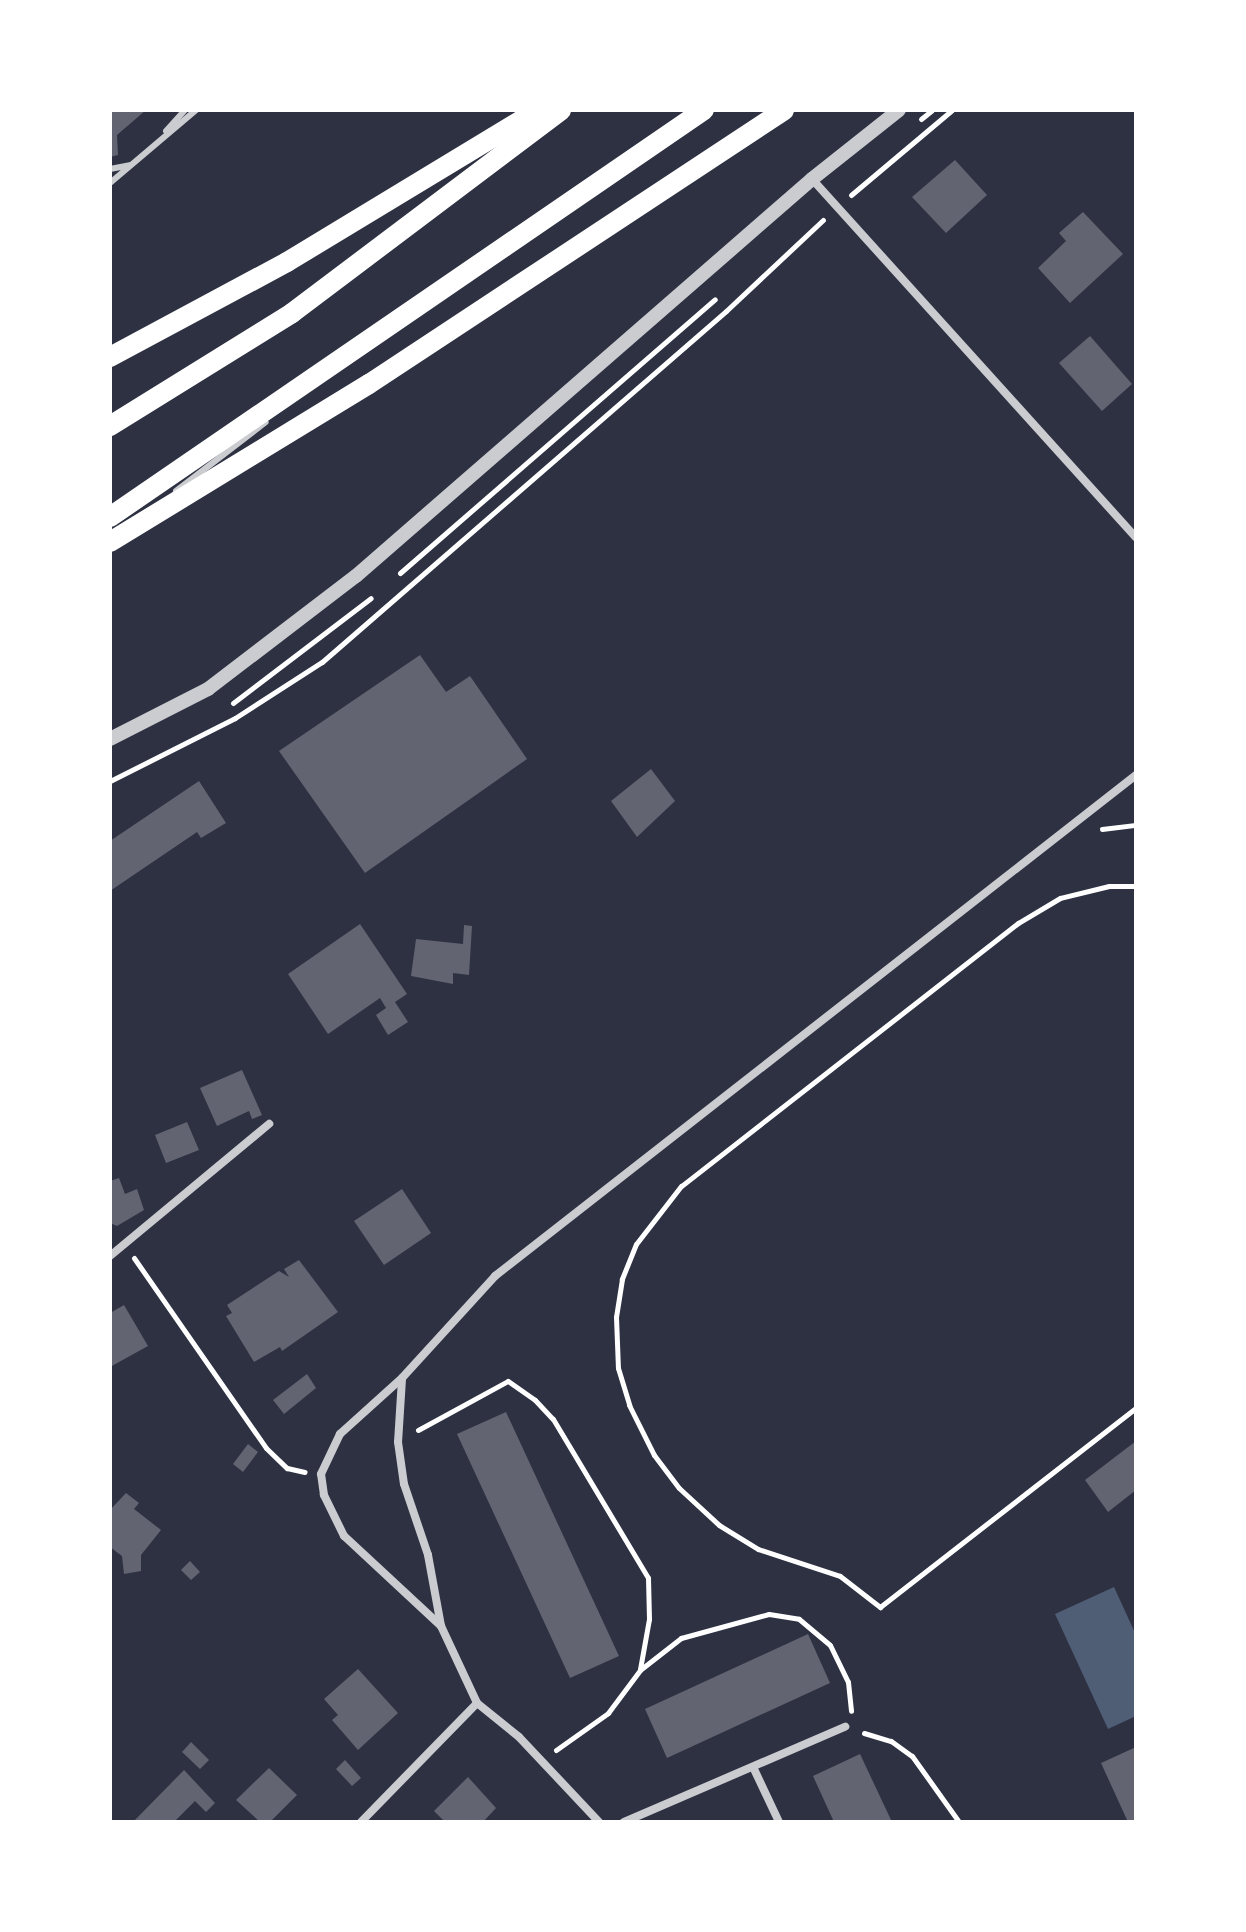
<!DOCTYPE html>
<html>
<head>
<meta charset="utf-8">
<style>
  body { margin:0 }
  #map { position:relative; width:1246px; height:1932px; overflow:hidden; background:#2d3142; font-family:"Playfair Display",serif }
  div>[style] { position:absolute }
  .water>* { inset:0; background:#4f5d75 }
  .building>* { inset:0; background:#626471 }
  .path>* { height:5px; margin:-2.5px; padding:0 2.5px; transform-origin:2.5px; border-radius:2.5px; background:#fff }
  .service>* { height:6px; margin:-3px; padding:0 3px; transform-origin:3px; border-radius:3px; background:#caccd0 }
  .minor>* { height:8px; margin:-4px; padding:0 4px; transform-origin:4px; border-radius:4px; background:#caccd0 }
  .tertiary>* { height:14px; margin:-7px; padding:0 7px; transform-origin:7px; border-radius:7px; background:#caccd0 }
  .primary>* { height:20px; margin:-10px; padding:0 10px; transform-origin:10px; border-radius:10px; background:#fff }
  span { translate:-50% -50%; white-space:nowrap; text-align:center; line-height:1.15; -webkit-text-stroke:7px #fff; paint-order:stroke }
  .frame { position:absolute; inset:0; border:112px solid #fff; pointer-events:none }
</style>
</head>
<body>
<div id="map">
  <div class="water">
    <div style="clip-path:polygon(1114px 1587px,1136px 1635px,1136px 1716px,1108px 1729px,1055px 1614px)"></div>
  </div>
  <div class="building">
    <div style="clip-path:polygon(110px 110px,146px 110px,117px 135px,118px 155px,110px 157px)"></div>
    <div style="clip-path:polygon(955px 160px,987px 195px,946px 233px,912px 197px)"></div>
    <div style="clip-path:polygon(1083px 212px,1123px 254px,1070px 303px,1038px 268px,1066px 241px,1059px 233px)"></div>
    <div style="clip-path:polygon(1090px 336px,1132px 384px,1102px 411px,1059px 363px)"></div>
    <div style="clip-path:polygon(420px 655px,446px 692px,470px 676px,527px 759px,365px 873px,279px 751px)"></div>
    <div style="clip-path:polygon(651px 769px,675px 801px,637px 837px,611px 801px)"></div>
    <div style="clip-path:polygon(199px 781px,226px 823px,201px 838px,197px 832px,110px 891px,110px 841px)"></div>
    <div style="clip-path:polygon(360px 924px,407px 994px,395px 1002px,408px 1022px,388px 1035px,376px 1015px,386px 1008px,380px 998px,328px 1034px,288px 974px)"></div>
    <div style="clip-path:polygon(464px 925px,472px 926px,469px 975px,453px 973px,453px 984px,411px 976px,416px 939px,463px 944px)"></div>
    <div style="clip-path:polygon(242px 1070px,262px 1115px,252px 1119px,249px 1111px,217px 1126px,200px 1088px)"></div>
    <div style="clip-path:polygon(187px 1122px,199px 1150px,166px 1163px,155px 1135px)"></div>
    <div style="clip-path:polygon(119px 1178px,125px 1194px,137px 1189px,144px 1210px,117px 1226px,110px 1223px,110px 1181px)"></div>
    <div style="clip-path:polygon(402px 1189px,431px 1233px,384px 1265px,354px 1221px)"></div>
    <div style="clip-path:polygon(299px 1260px,338px 1312px,282px 1351px,280px 1347px,254px 1362px,226px 1316px,232px 1313px,227px 1305px,279px 1271px,289px 1277px,284px 1269px)"></div>
    <div style="clip-path:polygon(124px 1305px,148px 1346px,110px 1367px,110px 1313px)"></div>
    <div style="clip-path:polygon(307px 1374px,316px 1388px,284px 1414px,273px 1400px)"></div>
    <div style="clip-path:polygon(506px 1412px,619px 1656px,570px 1678px,457px 1434px)"></div>
    <div style="clip-path:polygon(1136px 1441px,1136px 1490px,1108px 1512px,1085px 1480px)"></div>
    <div style="clip-path:polygon(248px 1444px,258px 1452px,243px 1472px,233px 1464px)"></div>
    <div style="clip-path:polygon(126px 1493px,139px 1503px,134px 1509px,161px 1530px,141px 1555px,141px 1571px,124px 1574px,122px 1556px,110px 1547px,110px 1510px)"></div>
    <div style="clip-path:polygon(190px 1561px,200px 1572px,191px 1580px,181px 1570px)"></div>
    <div style="clip-path:polygon(808px 1634px,830px 1683px,667px 1758px,645px 1709px)"></div>
    <div style="clip-path:polygon(358px 1669px,398px 1713px,358px 1750px,332px 1720px,338px 1715px,324px 1699px)"></div>
    <div style="clip-path:polygon(191px 1742px,209px 1760px,200px 1769px,182px 1752px)"></div>
    <div style="clip-path:polygon(1136px 1747px,1136px 1822px,1128px 1822px,1101px 1763px)"></div>
    <div style="clip-path:polygon(860px 1754px,892px 1822px,834px 1822px,813px 1776px)"></div>
    <div style="clip-path:polygon(345px 1760px,361px 1778px,352px 1786px,336px 1769px)"></div>
    <div style="clip-path:polygon(269px 1768px,297px 1795px,270px 1822px,260px 1822px,236px 1800px)"></div>
    <div style="clip-path:polygon(184px 1770px,215px 1803px,206px 1812px,195px 1801px,174px 1822px,133px 1822px)"></div>
    <div style="clip-path:polygon(468px 1777px,496px 1808px,483px 1822px,445px 1822px,434px 1811px)"></div>
  </div>
  <div class="path">
    <div style="left:921px;top:119px;width:14px;rotate:-39deg"></div>
    <div style="left:851px;top:195px;width:132px;rotate:-40.1deg"></div>
    <div style="left:400px;top:573px;width:417px;rotate:-41deg"></div>
    <div style="left:233px;top:703px;width:173px;rotate:-37.3deg"></div>
    <div style="left:110px;top:781px;width:140px;rotate:-26.7deg"></div>
    <div style="left:235px;top:718px;width:103px;rotate:-32.8deg"></div>
    <div style="left:322px;top:662px;width:535px;rotate:-40.98deg"></div>
    <div style="left:726px;top:311px;width:133px;rotate:-43.2deg"></div>
    <div style="left:1102px;top:829px;width:34px;rotate:-7deg"></div>
    <div style="left:1136px;top:886px;width:27px;rotate:180deg"></div>
    <div style="left:1109px;top:886px;width:50px;rotate:166.2deg"></div>
    <div style="left:1060px;top:898px;width:49px;rotate:149.2deg"></div>
    <div style="left:1018px;top:923px;width:427px;rotate:142deg"></div>
    <div style="left:681px;top:1186px;width:73px;rotate:127.8deg"></div>
    <div style="left:636px;top:1244px;width:38px;rotate:112deg"></div>
    <div style="left:622px;top:1279px;width:38px;rotate:99deg"></div>
    <div style="left:616px;top:1317px;width:51px;rotate:87.8deg"></div>
    <div style="left:618px;top:1368px;width:39px;rotate:73deg"></div>
    <div style="left:629px;top:1405px;width:56px;rotate:63.4deg"></div>
    <div style="left:654px;top:1455px;width:41px;rotate:52.9deg"></div>
    <div style="left:679px;top:1488px;width:54px;rotate:42.8deg"></div>
    <div style="left:719px;top:1525px;width:46px;rotate:31.6deg"></div>
    <div style="left:758px;top:1549px;width:86px;rotate:18.2deg"></div>
    <div style="left:840px;top:1576px;width:51px;rotate:37.8deg"></div>
    <div style="left:880px;top:1607px;width:324px;rotate:-37.9deg"></div>
    <div style="left:134px;top:1258px;width:231px;rotate:55.2deg"></div>
    <div style="left:266px;top:1448px;width:29px;rotate:44deg"></div>
    <div style="left:287px;top:1468px;width:18px;rotate:13deg"></div>
    <div style="left:418px;top:1430px;width:102px;rotate:-28.6deg"></div>
    <div style="left:508px;top:1381px;width:33px;rotate:35deg"></div>
    <div style="left:535px;top:1400px;width:26px;rotate:47deg"></div>
    <div style="left:553px;top:1419px;width:185px;rotate:59.1deg"></div>
    <div style="left:648px;top:1578px;width:41px;rotate:88.6deg"></div>
    <div style="left:649px;top:1619px;width:51px;rotate:100.2deg"></div>
    <div style="left:864px;top:1733px;width:28px;rotate:17deg"></div>
    <div style="left:891px;top:1741px;width:26px;rotate:36deg"></div>
    <div style="left:912px;top:1756px;width:81px;rotate:54.5deg"></div>
    <div style="left:556px;top:1750px;width:64px;rotate:-35.4deg"></div>
    <div style="left:608px;top:1713px;width:54px;rotate:-53.3deg"></div>
    <div style="left:640px;top:1670px;width:52px;rotate:-38deg"></div>
    <div style="left:681px;top:1638px;width:91px;rotate:-15.3deg"></div>
    <div style="left:769px;top:1614px;width:30px;rotate:9deg"></div>
    <div style="left:799px;top:1619px;width:40px;rotate:40deg"></div>
    <div style="left:830px;top:1645px;width:41px;rotate:64.1deg"></div>
    <div style="left:848px;top:1682px;width:29px;rotate:84deg"></div>
  </div>
  <div class="service">
    <div style="left:166px;top:131px;width:28px;rotate:-48deg"></div>
    <div style="left:110px;top:169px;width:20px;rotate:-11deg"></div>
    <div style="left:110px;top:183px;width:113px;rotate:-40.3deg"></div>
    <div style="left:176px;top:491px;width:113px;rotate:-37.5deg"></div>
  </div>
  <div class="minor">
    <div style="left:812px;top:179px;width:483px;rotate:47.9deg"></div>
    <div style="left:110px;top:1256px;width:207px;rotate:-39.7deg"></div>
    <div style="left:402px;top:1379px;width:63px;rotate:93.6deg"></div>
    <div style="left:398px;top:1442px;width:42px;rotate:81.9deg"></div>
    <div style="left:404px;top:1484px;width:75px;rotate:71.3deg"></div>
    <div style="left:428px;top:1555px;width:72px;rotate:79.6deg"></div>
    <div style="left:441px;top:1626px;width:85px;rotate:64.9deg"></div>
    <div style="left:477px;top:1703px;width:54px;rotate:39deg"></div>
    <div style="left:519px;top:1737px;width:117px;rotate:46.7deg"></div>
    <div style="left:441px;top:1626px;width:132px;rotate:-137.1deg"></div>
    <div style="left:344px;top:1536px;width:46px;rotate:-116deg"></div>
    <div style="left:324px;top:1495px;width:21px;rotate:-98deg"></div>
    <div style="left:321px;top:1474px;width:44px;rotate:-64.6deg"></div>
    <div style="left:340px;top:1434px;width:84px;rotate:-42.1deg"></div>
    <div style="left:402px;top:1378px;width:138px;rotate:-47.6deg"></div>
    <div style="left:495px;top:1276px;width:814px;rotate:-38.01deg"></div>
    <div style="left:754px;top:1769px;width:59px;rotate:64.7deg"></div>
    <div style="left:361px;top:1822px;width:166px;rotate:-45.7deg"></div>
    <div style="left:624px;top:1822px;width:241px;rotate:-23.3deg"></div>
  </div>
  <div class="tertiary">
    <div style="left:110px;top:739px;width:110px;rotate:-27deg"></div>
    <div style="left:208px;top:689px;width:186px;rotate:-37.4deg"></div>
    <div style="left:356px;top:576px;width:605px;rotate:-41.04deg"></div>
    <div style="left:812px;top:179px;width:111px;rotate:-38.4deg"></div>
  </div>
  <div class="primary">
    <div style="left:110px;top:357px;width:201px;rotate:-28.2deg"></div>
    <div style="left:287px;top:262px;width:293px;rotate:-31.2deg"></div>
    <div style="left:110px;top:426px;width:214px;rotate:-31.8deg"></div>
    <div style="left:292px;top:313px;width:337px;rotate:-37deg"></div>
    <div style="left:110px;top:517px;width:720px;rotate:-34.42deg"></div>
    <div style="left:110px;top:542px;width:303px;rotate:-31.4deg"></div>
    <div style="left:369px;top:384px;width:497px;rotate:-33.4deg"></div>
  </div>
  <div class="frame"></div>
</div>
</body>
</html>
